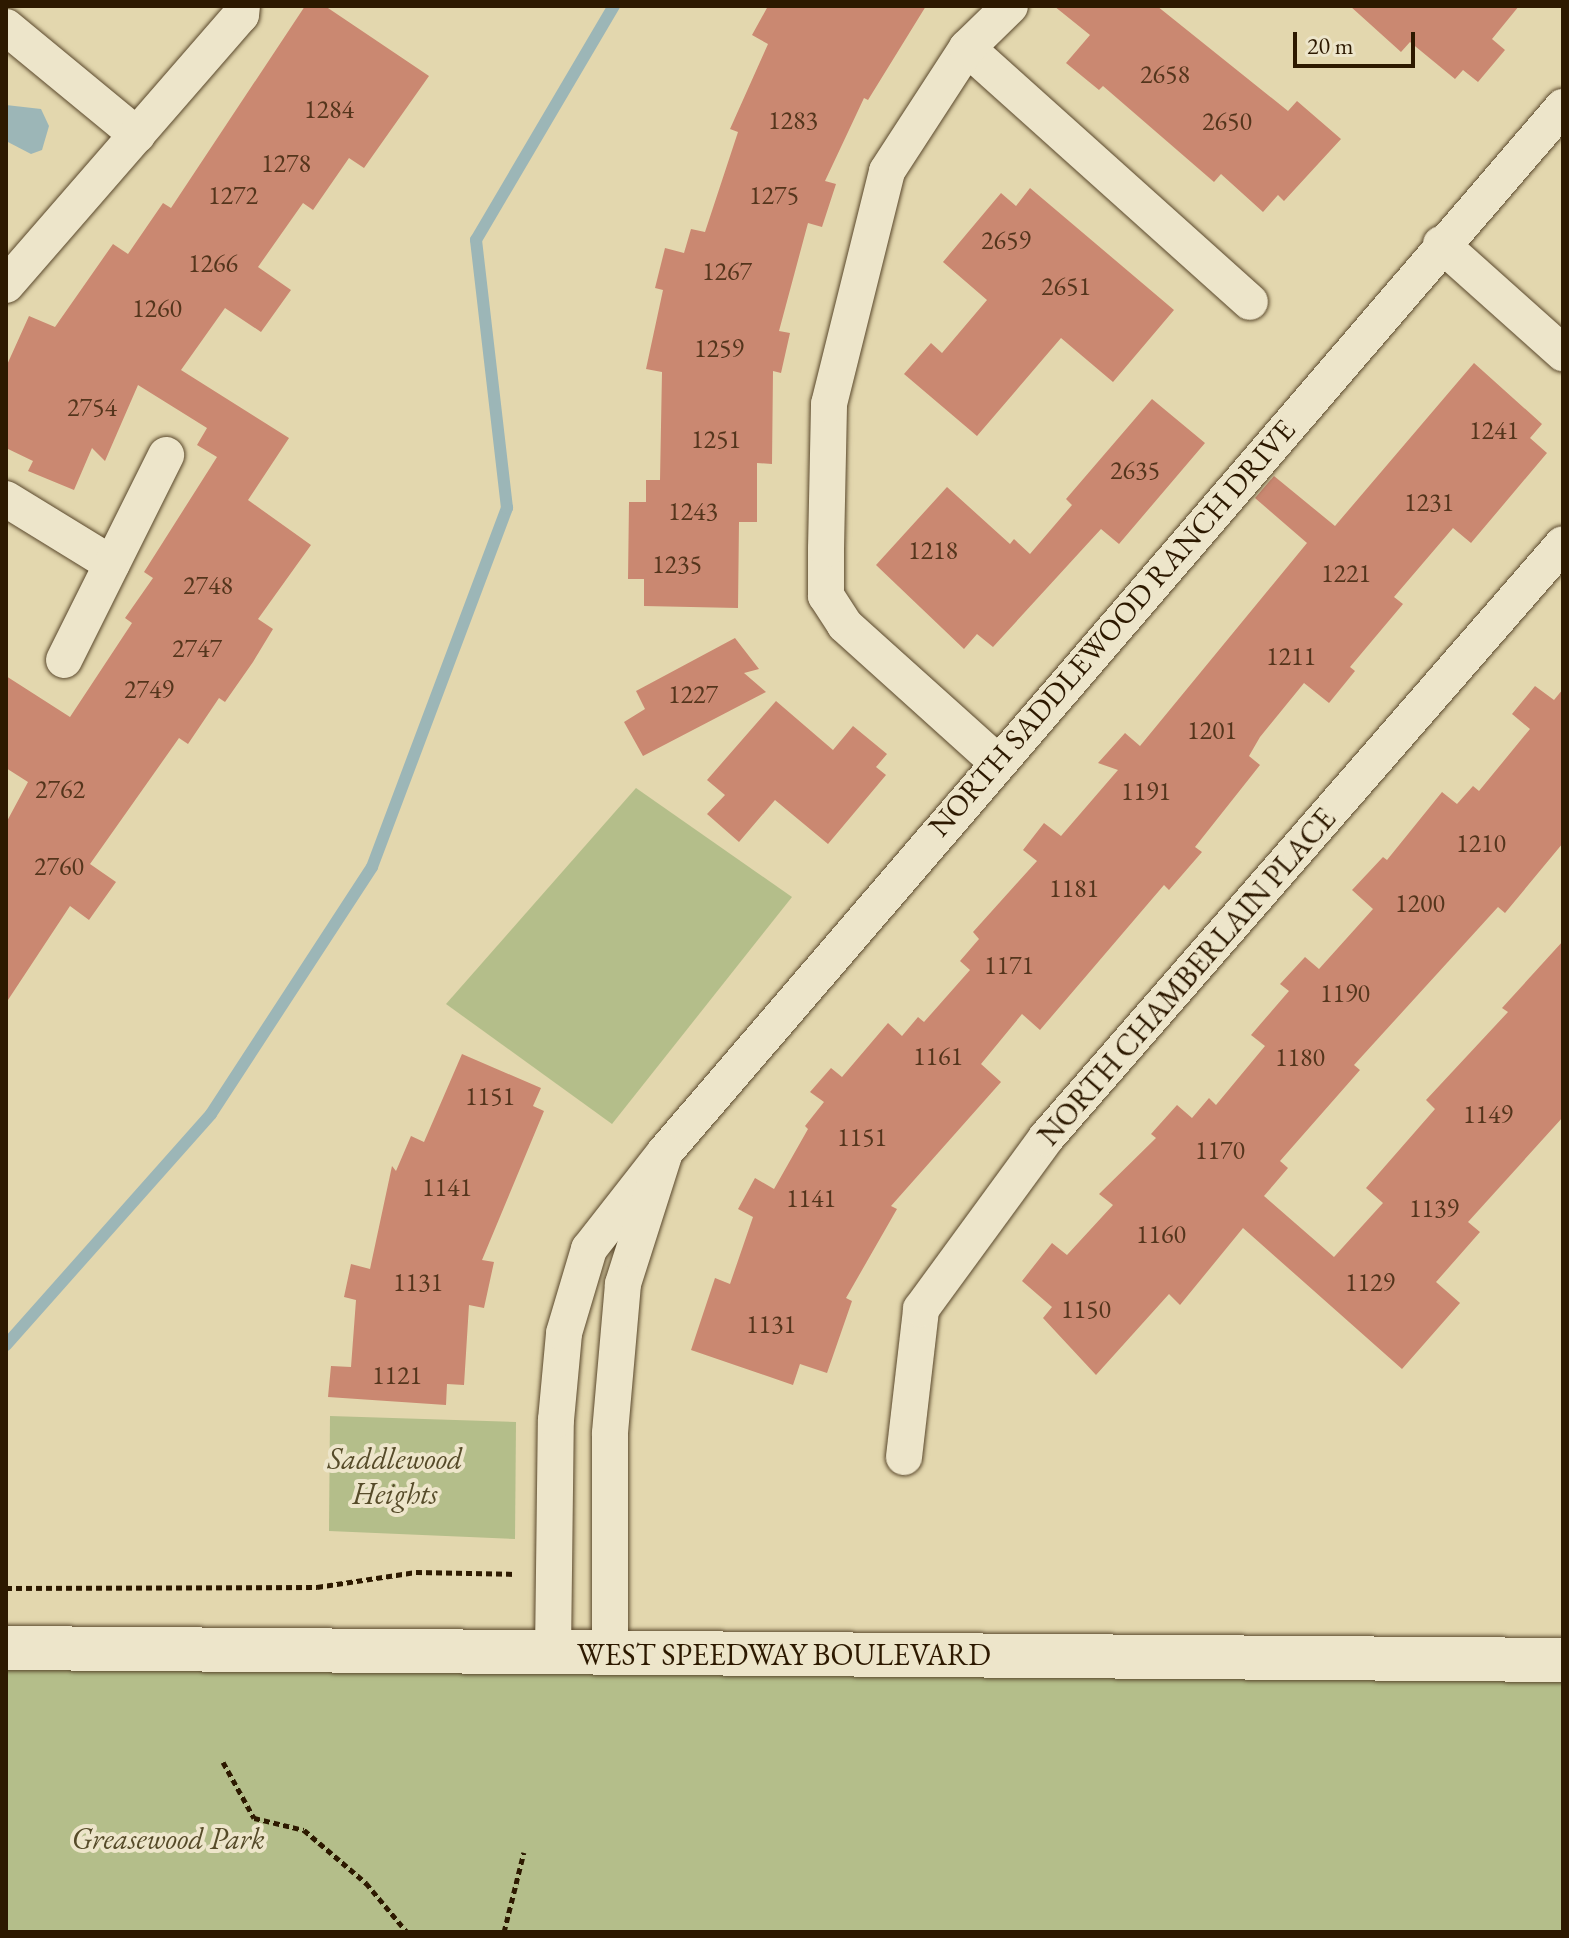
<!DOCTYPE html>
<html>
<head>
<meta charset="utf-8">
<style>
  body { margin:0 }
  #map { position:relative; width:1569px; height:1938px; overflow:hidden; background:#e3d7ae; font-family:"EB Garamond",serif }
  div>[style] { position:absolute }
  .green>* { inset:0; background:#b4be8a }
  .water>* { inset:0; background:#9cb6b7 }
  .stream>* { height:12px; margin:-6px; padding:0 6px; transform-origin:6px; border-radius:6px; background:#9cb6b7 }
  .building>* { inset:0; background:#ca8871 }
  .path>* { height:5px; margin-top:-2.5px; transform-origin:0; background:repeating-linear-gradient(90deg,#2d1900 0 6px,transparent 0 10px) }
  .roads { filter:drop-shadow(0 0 2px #5a482c) drop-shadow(0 0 2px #5a482c) }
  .minor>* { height:36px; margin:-18px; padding:0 18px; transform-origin:18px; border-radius:18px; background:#ede5ca }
  .secondary>* { height:44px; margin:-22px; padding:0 22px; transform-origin:22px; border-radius:22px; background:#ede5ca }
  span { translate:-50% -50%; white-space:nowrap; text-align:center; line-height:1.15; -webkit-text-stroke:8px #ede5ca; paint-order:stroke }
  .number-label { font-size:26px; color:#54351c }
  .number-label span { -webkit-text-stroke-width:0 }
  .street-label { font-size:30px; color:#2d1900 }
  .park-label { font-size:30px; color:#564b29; font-style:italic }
  .frame { position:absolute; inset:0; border:8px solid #2d1900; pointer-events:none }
  .scale { position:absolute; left:1293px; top:32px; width:122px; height:36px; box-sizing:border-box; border:4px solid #2d1900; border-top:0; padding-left:10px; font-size:24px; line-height:28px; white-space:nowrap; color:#2d1900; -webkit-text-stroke:6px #ede5ca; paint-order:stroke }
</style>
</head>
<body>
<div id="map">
  <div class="green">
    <div style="clip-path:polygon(636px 788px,792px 897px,612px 1124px,446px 1004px)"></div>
    <div style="clip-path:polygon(330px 1416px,516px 1422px,515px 1539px,329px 1531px)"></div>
    <div style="clip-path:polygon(6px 1649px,1563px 1676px,1563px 1932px,6px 1932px)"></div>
  </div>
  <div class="water">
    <div style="clip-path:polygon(6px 105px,41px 109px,49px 126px,42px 150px,31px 154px,6px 141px)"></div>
  </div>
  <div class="stream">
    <div style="left:6px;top:1345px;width:309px;rotate:-48.4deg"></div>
    <div style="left:211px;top:1114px;width:295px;rotate:-56.9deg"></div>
    <div style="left:372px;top:867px;width:384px;rotate:-69.4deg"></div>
    <div style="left:507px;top:508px;width:270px;rotate:-96.6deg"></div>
    <div style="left:476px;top:240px;width:272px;rotate:-59.5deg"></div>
  </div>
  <div class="building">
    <div style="clip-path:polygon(305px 6px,325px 6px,429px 76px,364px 168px,349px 158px,313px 210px,303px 203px,258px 267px,291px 290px,261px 332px,225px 308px,181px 370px,289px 438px,248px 500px,311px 545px,258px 619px,273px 629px,253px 662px,225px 702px,219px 698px,188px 744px,179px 738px,90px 864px,116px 882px,89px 920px,70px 906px,6px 1003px,6px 823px,28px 782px,6px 768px,6px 676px,70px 717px,132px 623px,125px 618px,153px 578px,144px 572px,217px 457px,197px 445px,207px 428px,138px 385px,105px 461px,92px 448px,74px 490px,28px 471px,33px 461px,6px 448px,6px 367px,29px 316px,55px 327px,113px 244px,128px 254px,163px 203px,171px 208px)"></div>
    <div style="clip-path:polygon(768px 6px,926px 6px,868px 100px,864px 98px,825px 181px,836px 184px,822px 227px,808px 223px,779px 331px,790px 333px,781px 373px,773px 371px,772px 464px,757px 463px,757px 522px,739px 522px,738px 608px,644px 606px,644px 579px,628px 579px,629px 502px,646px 502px,646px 480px,660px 480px,662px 372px,646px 369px,663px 290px,655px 288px,665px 248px,684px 253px,691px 229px,705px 232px,738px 132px,730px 129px,768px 44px,752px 35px)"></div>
    <div style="clip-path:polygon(1054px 6px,1157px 6px,1288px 111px,1297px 101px,1341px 139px,1284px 201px,1278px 195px,1263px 212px,1221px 174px,1214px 182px,1103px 86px,1099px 90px,1066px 63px,1090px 35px)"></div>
    <div style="clip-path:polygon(1350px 6px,1519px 6px,1492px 39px,1505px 50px,1478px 82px,1463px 70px,1455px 79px,1410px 42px,1401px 52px)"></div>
    <div style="clip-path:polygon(1030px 188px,1174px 310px,1113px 382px,1061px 338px,977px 436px,904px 374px,931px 343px,942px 353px,987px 300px,943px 262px,1001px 193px,1016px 206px)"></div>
    <div style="clip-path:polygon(1474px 363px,1542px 424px,1530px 438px,1547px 453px,1471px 543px,1453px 528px,1394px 597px,1403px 604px,1350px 667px,1355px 671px,1329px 703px,1304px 683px,1260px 737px,1249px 756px,1260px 765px,1195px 847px,1202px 852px,1169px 890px,1164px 885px,1040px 1030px,1022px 1014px,981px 1064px,1001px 1082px,891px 1206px,897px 1209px,846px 1298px,852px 1301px,827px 1373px,800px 1364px,793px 1385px,691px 1350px,715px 1278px,730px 1284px,753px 1217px,738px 1209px,755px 1178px,774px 1189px,808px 1129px,805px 1126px,824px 1102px,810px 1092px,831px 1068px,842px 1077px,888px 1023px,902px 1036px,918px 1017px,924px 1022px,970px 970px,960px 961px,979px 939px,973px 932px,1037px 861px,1023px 850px,1044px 823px,1061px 836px,1118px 770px,1098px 763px,1125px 733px,1140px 746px,1307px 543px,1255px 498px,1274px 476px,1335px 526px)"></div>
    <div style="clip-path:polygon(1152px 399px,1205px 443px,1119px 544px,1101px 529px,993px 647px,977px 634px,964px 649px,876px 565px,947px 487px,1010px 544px,1014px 539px,1030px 554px,1072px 505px,1066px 499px)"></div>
    <div style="clip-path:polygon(735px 638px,759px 669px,744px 673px,766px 692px,643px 756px,624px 722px,645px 709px,636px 691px)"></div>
    <div style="clip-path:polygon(1535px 686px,1554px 700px,1563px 689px,1563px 843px,1505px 913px,1498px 907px,1354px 1065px,1360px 1070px,1280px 1161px,1288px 1168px,1264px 1196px,1334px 1257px,1383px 1203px,1366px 1188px,1435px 1109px,1426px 1100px,1508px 1012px,1502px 1008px,1563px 941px,1563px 1117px,1468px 1222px,1480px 1232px,1436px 1282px,1460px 1303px,1402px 1369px,1243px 1228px,1180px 1305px,1169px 1294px,1096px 1375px,1043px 1318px,1052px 1307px,1022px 1281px,1052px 1243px,1067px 1255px,1113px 1205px,1099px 1194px,1156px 1138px,1151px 1134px,1177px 1105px,1192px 1118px,1209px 1098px,1216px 1105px,1265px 1046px,1251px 1035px,1289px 991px,1280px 984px,1305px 957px,1319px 969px,1373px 909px,1352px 890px,1383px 857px,1387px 860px,1442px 792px,1457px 804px,1473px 786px,1479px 791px,1530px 729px,1512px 714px)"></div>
    <div style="clip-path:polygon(776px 701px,833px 750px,853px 726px,887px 754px,876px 767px,886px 775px,828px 844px,775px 800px,739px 842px,707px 814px,725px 795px,707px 780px)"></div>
    <div style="clip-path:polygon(462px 1054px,541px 1088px,533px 1106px,544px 1111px,482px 1260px,494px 1262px,484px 1308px,469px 1305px,464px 1385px,447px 1384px,446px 1405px,328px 1397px,331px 1366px,351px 1367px,356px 1300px,344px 1297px,351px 1264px,370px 1269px,392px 1166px,396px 1171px,411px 1136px,424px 1142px)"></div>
  </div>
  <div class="path">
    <div style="left:6px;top:1588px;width:311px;rotate:-0.2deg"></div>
    <div style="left:317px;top:1587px;width:100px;rotate:-8.6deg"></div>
    <div style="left:416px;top:1572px;width:100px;rotate:1.1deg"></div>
    <div style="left:223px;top:1762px;width:64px;rotate:61deg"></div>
    <div style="left:254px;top:1818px;width:51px;rotate:13.5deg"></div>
    <div style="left:304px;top:1830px;width:82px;rotate:40.5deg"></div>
    <div style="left:366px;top:1883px;width:64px;rotate:50.1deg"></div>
    <div style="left:504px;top:1932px;width:82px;rotate:-76deg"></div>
  </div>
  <div class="roads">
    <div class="minor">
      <div style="left:6px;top:27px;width:170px;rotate:39.5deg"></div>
      <div style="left:967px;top:48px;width:380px;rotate:41.9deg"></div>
      <div style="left:1441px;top:244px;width:164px;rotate:41.8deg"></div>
      <div style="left:6px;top:285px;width:358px;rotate:-49deg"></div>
      <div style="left:241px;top:15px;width:9px;rotate:-84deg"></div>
      <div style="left:6px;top:499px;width:124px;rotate:31.5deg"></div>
      <div style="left:64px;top:660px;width:229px;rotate:-63.5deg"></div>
      <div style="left:997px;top:762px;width:205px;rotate:-138deg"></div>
      <div style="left:845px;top:625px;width:35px;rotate:-123deg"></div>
      <div style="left:826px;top:596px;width:47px;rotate:-90deg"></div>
      <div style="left:826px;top:549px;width:145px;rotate:-88.8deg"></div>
      <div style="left:829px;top:404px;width:240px;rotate:-76deg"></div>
      <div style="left:887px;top:171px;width:147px;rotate:-57deg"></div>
      <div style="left:967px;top:48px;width:60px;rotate:-44.3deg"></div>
      <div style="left:665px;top:1152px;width:1378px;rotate:-49.33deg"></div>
      <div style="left:904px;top:1457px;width:149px;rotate:-83.4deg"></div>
      <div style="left:921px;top:1309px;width:212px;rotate:-53.8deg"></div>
      <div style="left:1046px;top:1138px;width:787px;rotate:-48.96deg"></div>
      <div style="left:553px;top:1653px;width:233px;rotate:-89.3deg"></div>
      <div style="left:556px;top:1420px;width:87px;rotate:-84.7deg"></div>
      <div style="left:564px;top:1333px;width:88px;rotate:-73.4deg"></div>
      <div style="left:589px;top:1249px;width:123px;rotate:-51.9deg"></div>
      <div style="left:665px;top:1152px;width:139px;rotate:107.7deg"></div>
      <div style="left:623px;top:1284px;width:151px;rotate:95deg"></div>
      <div style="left:610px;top:1434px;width:219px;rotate:90deg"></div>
    </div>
    <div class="secondary">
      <div style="left:6px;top:1648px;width:1557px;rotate:0.44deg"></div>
    </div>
  </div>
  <div class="number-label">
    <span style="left:1165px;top:75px">2658</span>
    <span style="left:329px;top:110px">1284</span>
    <span style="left:793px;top:121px">1283</span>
    <span style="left:1227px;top:122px">2650</span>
    <span style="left:286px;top:164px">1278</span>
    <span style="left:233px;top:196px">1272</span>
    <span style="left:774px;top:196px">1275</span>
    <span style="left:1006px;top:241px">2659</span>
    <span style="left:213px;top:264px">1266</span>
    <span style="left:727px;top:272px">1267</span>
    <span style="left:1066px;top:287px">2651</span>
    <span style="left:157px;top:309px">1260</span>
    <span style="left:719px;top:349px">1259</span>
    <span style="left:92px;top:408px">2754</span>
    <span style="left:1494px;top:431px">1241</span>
    <span style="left:716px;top:440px">1251</span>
    <span style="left:1135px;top:471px">2635</span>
    <span style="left:1429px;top:503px">1231</span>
    <span style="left:693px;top:512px">1243</span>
    <span style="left:933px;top:551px">1218</span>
    <span style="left:677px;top:565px">1235</span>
    <span style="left:1346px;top:574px">1221</span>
    <span style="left:208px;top:586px">2748</span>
    <span style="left:197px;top:649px">2747</span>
    <span style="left:1291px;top:657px">1211</span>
    <span style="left:149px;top:690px">2749</span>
    <span style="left:693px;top:695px">1227</span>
    <span style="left:1212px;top:731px">1201</span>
    <span style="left:60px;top:790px">2762</span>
    <span style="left:1146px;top:792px">1191</span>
    <span style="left:1481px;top:844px">1210</span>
    <span style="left:59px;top:867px">2760</span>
    <span style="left:1074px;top:889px">1181</span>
    <span style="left:1420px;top:904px">1200</span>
    <span style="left:1009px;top:966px">1171</span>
    <span style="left:1345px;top:994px">1190</span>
    <span style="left:938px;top:1057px">1161</span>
    <span style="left:1300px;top:1058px">1180</span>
    <span style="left:490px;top:1097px">1151</span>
    <span style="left:1488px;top:1115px">1149</span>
    <span style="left:862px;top:1138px">1151</span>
    <span style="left:1220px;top:1151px">1170</span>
    <span style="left:447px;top:1188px">1141</span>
    <span style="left:811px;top:1199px">1141</span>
    <span style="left:1434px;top:1209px">1139</span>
    <span style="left:1161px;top:1235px">1160</span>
    <span style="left:418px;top:1283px">1131</span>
    <span style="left:1370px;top:1283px">1129</span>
    <span style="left:1086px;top:1310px">1150</span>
    <span style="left:771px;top:1325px">1131</span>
    <span style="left:397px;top:1376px">1121</span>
  </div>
  <div class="street-label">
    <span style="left:1112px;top:628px;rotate:-49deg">NORTH SADDLEWOOD RANCH DRIVE</span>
    <span style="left:1187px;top:977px;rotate:-49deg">NORTH CHAMBERLAIN PLACE</span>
    <span style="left:784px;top:1655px">WEST SPEEDWAY BOULEVARD</span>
  </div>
  <div class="park-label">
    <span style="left:395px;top:1476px">Saddlewood<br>Heights</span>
    <span style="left:168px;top:1839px">Greasewood Park</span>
  </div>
  <div class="frame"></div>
  <div class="scale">20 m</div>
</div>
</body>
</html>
